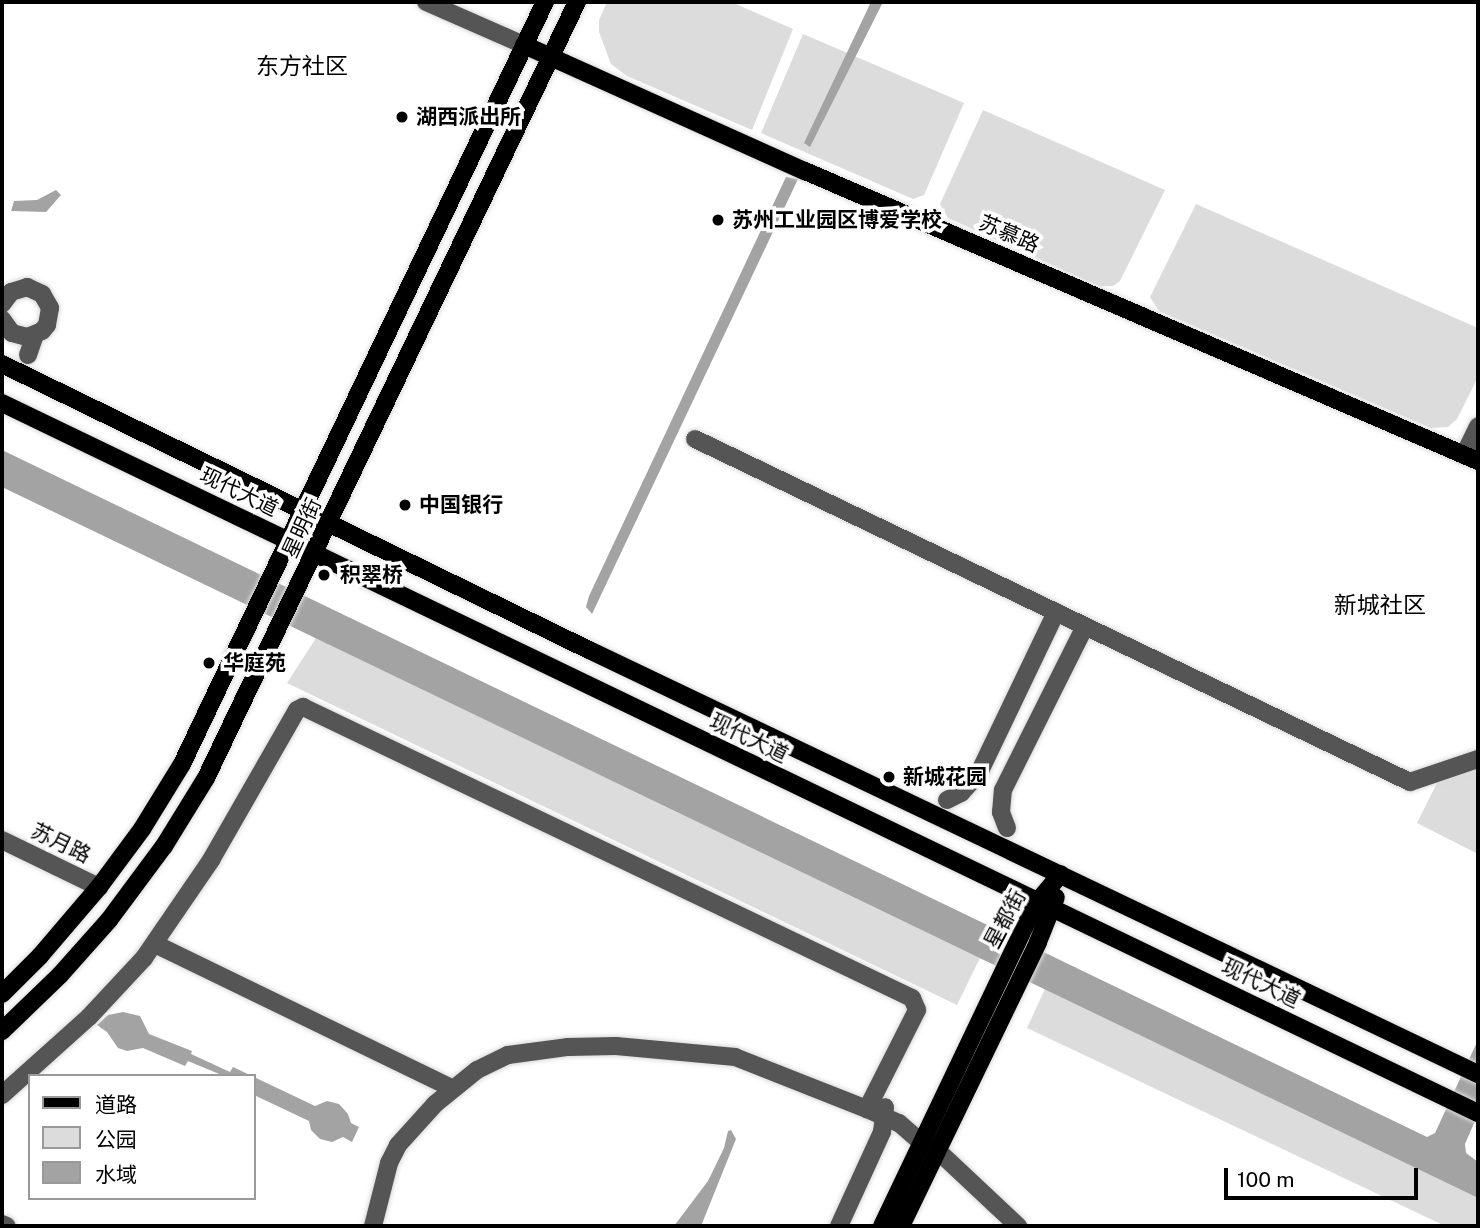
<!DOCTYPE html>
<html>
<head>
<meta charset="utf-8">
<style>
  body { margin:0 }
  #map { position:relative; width:1480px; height:1228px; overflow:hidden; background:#fff; font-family:"Public Sans","Noto Sans SC",sans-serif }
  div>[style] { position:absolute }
  .green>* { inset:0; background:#dcdcdc }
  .water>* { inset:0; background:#a3a3a3 }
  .roads { filter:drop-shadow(0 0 2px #dbdbdb) drop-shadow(0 0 2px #dbdbdb) }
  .minor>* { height:18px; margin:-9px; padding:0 9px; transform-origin:9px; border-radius:9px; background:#555 }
  .major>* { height:18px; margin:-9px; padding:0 9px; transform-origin:9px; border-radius:9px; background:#000 }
  .dots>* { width:19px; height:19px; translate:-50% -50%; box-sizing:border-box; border:4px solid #fff; border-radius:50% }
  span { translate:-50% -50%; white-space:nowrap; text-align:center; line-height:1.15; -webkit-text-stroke:7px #fff; paint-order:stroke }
  .poi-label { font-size:21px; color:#000; font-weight:700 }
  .left { translate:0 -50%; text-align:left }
  .street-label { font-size:21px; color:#000 }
  .neighbourhood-label { font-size:23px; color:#000 }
  .frame { position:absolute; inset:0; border:4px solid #000; pointer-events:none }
  .legend { position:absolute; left:28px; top:1074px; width:228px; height:126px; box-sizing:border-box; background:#fff; border:2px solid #999; margin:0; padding:9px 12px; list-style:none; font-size:21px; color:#000 }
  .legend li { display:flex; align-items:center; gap:14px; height:35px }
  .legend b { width:35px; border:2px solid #999 }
  .scale { position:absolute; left:1224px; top:1168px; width:194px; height:32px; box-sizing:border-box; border:4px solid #000; border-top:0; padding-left:9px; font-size:21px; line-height:24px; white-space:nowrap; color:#000; -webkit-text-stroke:5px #fff; paint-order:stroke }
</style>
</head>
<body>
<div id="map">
  <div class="green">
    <div style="clip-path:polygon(607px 2px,731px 2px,793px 29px,752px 130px,627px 76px,611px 64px,599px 32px,599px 20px)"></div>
    <div style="clip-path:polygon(803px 34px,964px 103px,924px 195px,913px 199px,761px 133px)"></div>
    <div style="clip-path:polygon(983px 110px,1165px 190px,1120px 281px,1113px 286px,1099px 286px,948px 218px,940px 204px)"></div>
    <div style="clip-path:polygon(1196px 204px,1478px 328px,1478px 377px,1457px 419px,1448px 427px,1431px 428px,1159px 311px,1150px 297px)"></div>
    <div style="clip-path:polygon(316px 638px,980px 958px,957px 1005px,287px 683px)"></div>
    <div style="clip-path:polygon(1478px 765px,1478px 854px,1417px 823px,1438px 781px)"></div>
    <div style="clip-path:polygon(1045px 989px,1478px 1198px,1478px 1226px,1445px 1226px,1027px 1028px)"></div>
  </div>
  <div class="water">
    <div style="clip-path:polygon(871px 2px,883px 2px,810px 147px,804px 143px)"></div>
    <div style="clip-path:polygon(786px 177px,798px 179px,592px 614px,586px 607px,589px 596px)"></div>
    <div style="clip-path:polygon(56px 190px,61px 195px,46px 212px,11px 211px,14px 201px,37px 200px)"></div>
    <div style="clip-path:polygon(2px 450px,1427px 1137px,1435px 1133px,1478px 1040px,1478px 1114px,1465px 1144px,1466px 1153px,1478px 1162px,1478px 1198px,2px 487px)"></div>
    <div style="clip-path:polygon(123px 1012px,140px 1016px,149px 1034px,192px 1051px,191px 1054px,230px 1072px,233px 1067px,252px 1076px,224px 1076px,188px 1061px,185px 1066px,143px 1048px,127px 1051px,118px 1048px,107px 1032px,97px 1025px,108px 1015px)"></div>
    <div style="clip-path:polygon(254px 1077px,315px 1106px,327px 1101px,339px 1104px,348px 1114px,351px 1123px,359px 1127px,352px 1142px,343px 1137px,332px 1142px,320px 1139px,311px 1130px,309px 1121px,254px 1095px)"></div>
    <div style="clip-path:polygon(731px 1130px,736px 1139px,701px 1226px,674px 1226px,708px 1181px,724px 1148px,728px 1131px)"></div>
  </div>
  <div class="roads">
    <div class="minor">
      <div style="left:426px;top:2px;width:107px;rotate:23.7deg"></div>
      <div style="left:2px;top:304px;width:15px;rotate:-53deg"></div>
      <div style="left:11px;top:292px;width:17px;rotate:-17deg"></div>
      <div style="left:27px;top:287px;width:17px;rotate:25deg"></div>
      <div style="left:42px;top:294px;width:16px;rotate:60deg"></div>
      <div style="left:50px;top:308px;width:17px;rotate:100deg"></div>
      <div style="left:47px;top:325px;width:8px;rotate:130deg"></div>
      <div style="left:42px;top:331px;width:16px;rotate:158deg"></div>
      <div style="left:27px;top:337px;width:16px;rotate:-165deg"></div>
      <div style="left:12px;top:333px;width:17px;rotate:-126deg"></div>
      <div style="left:28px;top:355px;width:21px;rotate:-71deg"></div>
      <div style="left:695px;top:439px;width:793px;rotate:25.63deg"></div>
      <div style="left:1410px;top:782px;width:72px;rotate:-18.7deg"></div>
      <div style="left:1464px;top:455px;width:32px;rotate:-64deg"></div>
      <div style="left:947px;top:800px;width:16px;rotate:-27deg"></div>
      <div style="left:961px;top:793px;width:27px;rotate:-48deg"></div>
      <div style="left:979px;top:773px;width:178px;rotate:-64.4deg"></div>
      <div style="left:1007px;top:828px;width:17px;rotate:-111deg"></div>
      <div style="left:1001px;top:812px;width:22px;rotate:-85deg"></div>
      <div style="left:1003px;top:790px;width:183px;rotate:-63.4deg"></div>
      <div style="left:2px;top:840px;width:108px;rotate:25.9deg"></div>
      <div style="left:155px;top:944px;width:331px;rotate:25.9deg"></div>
      <div style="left:2px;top:1095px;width:117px;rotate:-41.9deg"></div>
      <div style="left:89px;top:1017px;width:81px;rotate:-47deg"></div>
      <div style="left:144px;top:958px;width:119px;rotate:-55.6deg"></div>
      <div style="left:211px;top:860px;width:173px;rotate:-60.2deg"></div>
      <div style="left:297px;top:710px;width:7px;rotate:-27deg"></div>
      <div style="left:303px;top:707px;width:675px;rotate:25.54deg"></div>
      <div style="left:912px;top:998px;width:13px;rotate:67deg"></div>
      <div style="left:917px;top:1010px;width:111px;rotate:116.8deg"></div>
      <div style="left:2px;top:1224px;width:5px;rotate:22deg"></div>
      <div style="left:373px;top:1226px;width:65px;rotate:-75.7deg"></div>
      <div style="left:389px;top:1163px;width:20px;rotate:-63deg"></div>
      <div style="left:398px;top:1145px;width:55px;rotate:-47.9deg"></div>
      <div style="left:435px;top:1104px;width:54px;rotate:-39deg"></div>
      <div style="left:477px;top:1070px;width:34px;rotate:-26deg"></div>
      <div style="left:508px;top:1055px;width:61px;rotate:-7.6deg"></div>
      <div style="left:568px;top:1047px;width:48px;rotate:-1.2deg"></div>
      <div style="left:616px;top:1046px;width:120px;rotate:5.3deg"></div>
      <div style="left:735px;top:1057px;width:142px;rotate:21.5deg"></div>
      <div style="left:867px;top:1109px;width:35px;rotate:24deg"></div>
      <div style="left:899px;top:1123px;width:30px;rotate:41deg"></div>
      <div style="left:922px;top:1143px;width:18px;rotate:27deg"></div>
      <div style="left:938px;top:1151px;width:110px;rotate:43.2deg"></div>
      <div style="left:839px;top:1226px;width:103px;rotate:-65.4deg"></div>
      <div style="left:882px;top:1132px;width:25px;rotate:-83deg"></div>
    </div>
    <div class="major">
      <div style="left:524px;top:45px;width:308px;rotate:24.2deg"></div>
      <div style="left:805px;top:171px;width:733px;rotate:23.31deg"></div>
      <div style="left:2px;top:364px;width:653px;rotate:25.98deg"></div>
      <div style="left:589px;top:650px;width:985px;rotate:25.5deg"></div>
      <div style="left:2px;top:403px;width:1638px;rotate:25.69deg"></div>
      <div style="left:2px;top:994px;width:54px;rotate:-45deg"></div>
      <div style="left:40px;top:956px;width:91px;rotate:-49.5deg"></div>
      <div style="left:99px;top:887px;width:72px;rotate:-53.4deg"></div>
      <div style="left:142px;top:829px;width:76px;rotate:-58.4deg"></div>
      <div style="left:182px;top:764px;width:844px;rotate:-64.53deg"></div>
      <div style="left:2px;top:1031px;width:81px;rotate:-44deg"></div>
      <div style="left:60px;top:975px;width:74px;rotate:-48.3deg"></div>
      <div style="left:109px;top:920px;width:92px;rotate:-53.4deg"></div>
      <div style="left:164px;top:846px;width:80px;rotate:-58.3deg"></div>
      <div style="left:206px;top:778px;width:860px;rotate:-64.45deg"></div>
      <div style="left:882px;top:1226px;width:323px;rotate:-64.5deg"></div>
      <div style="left:1021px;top:934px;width:37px;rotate:-63deg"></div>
      <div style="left:1038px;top:901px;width:35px;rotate:-50deg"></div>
      <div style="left:901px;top:1226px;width:315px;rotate:-64.2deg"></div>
      <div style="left:1038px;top:942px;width:48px;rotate:-68.2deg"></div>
    </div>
  </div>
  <div class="dots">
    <div style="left:402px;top:117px;background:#000"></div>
    <div style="left:718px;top:220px;background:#000"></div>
    <div style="left:405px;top:505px;background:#000"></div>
    <div style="left:324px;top:575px;background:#000"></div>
    <div style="left:209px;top:663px;background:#000"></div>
    <div style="left:889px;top:777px;background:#000"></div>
  </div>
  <div class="poi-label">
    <span class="left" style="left:416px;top:117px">湖西派出所</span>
    <span class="left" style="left:732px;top:220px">苏州工业园区博爱学校</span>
    <span class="left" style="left:419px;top:505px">中国银行</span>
    <span class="left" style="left:340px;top:575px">积翠桥</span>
    <span class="left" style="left:223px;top:663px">华庭苑</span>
    <span class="left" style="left:903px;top:777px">新城花园</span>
  </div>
  <div class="street-label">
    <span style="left:1009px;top:234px;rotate:23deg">苏慕路</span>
    <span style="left:239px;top:492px;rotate:26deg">现代大道</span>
    <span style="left:302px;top:528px;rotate:-65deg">星明街</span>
    <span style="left:749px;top:738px;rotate:26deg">现代大道</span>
    <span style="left:61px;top:843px;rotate:26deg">苏月路</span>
    <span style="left:1005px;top:919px;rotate:-62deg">星都街</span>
    <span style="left:1261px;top:983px;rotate:26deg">现代大道</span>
  </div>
  <div class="neighbourhood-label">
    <span style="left:302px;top:66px">东方社区</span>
    <span style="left:1380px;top:605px">新城社区</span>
  </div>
  <div class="frame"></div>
  <ul class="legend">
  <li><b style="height:9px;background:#000"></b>道路</li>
  <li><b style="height:19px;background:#dcdcdc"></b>公园</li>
  <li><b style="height:19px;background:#a3a3a3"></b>水域</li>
  </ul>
  <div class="scale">100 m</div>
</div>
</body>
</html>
